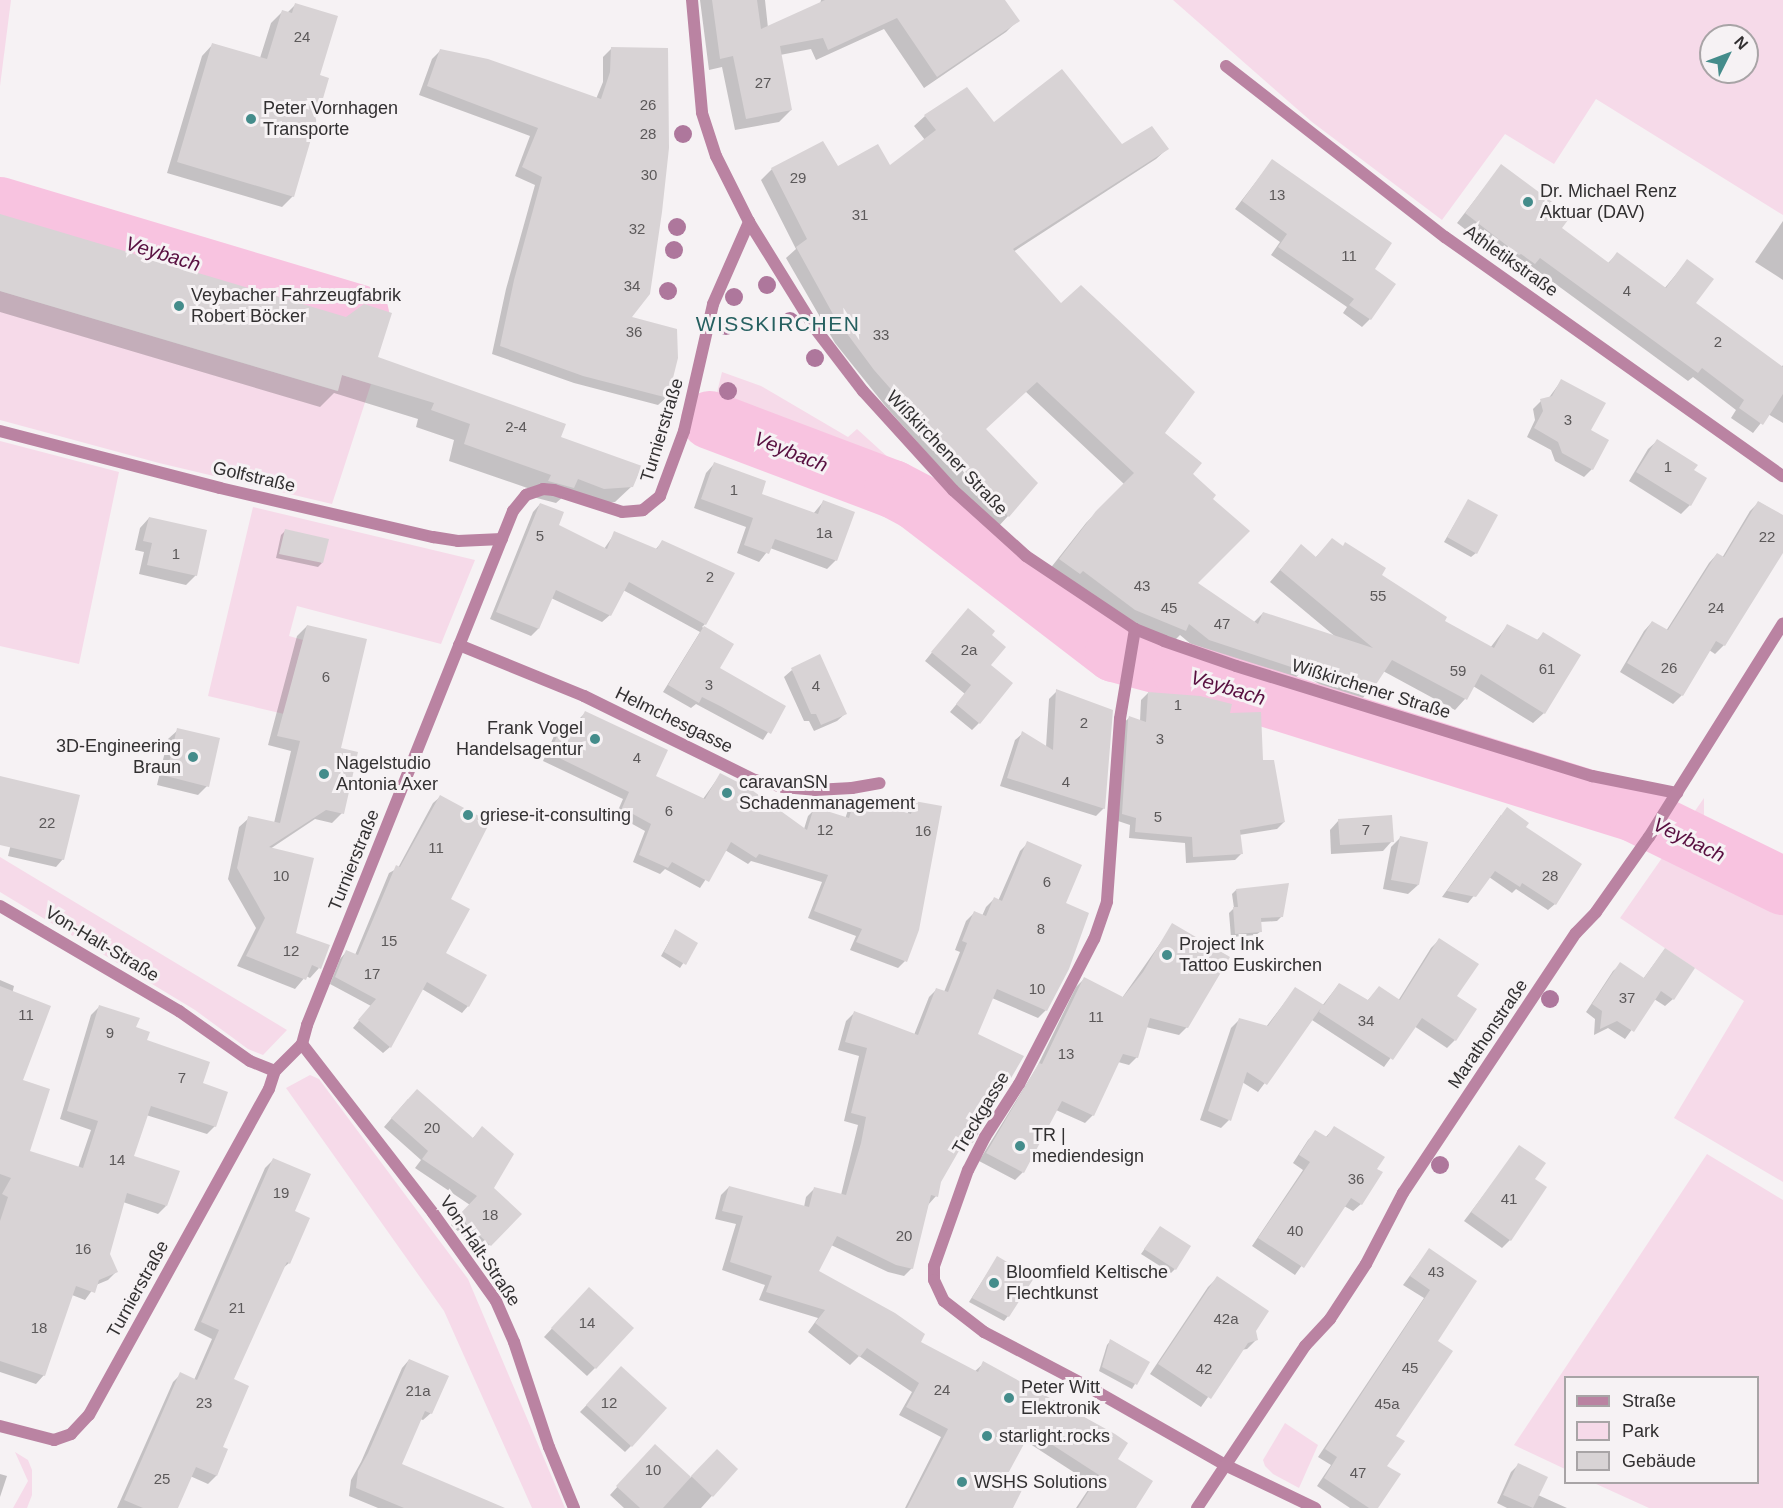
<!DOCTYPE html>
<html>
<head>
<meta charset="utf-8">
<style>
  body { margin:0 }
  #map { position:relative; width:1783px; height:1508px; overflow:hidden; background:#f6f2f4; font-family:Helvetica,sans-serif }
  div>[style] { position:absolute }
  .green>* { inset:0; background:#f6dae9 }
  .shadow>* { inset:0; background:#0003 }
  .river>* { height:58px; margin:-29px; padding:0 29px; transform-origin:29px; border-radius:29px; background:#f8c3e0 }
  .building>* { inset:0; background:#d8d3d5 }
  .minor>* { height:12px; margin:-6px; padding:0 6px; transform-origin:6px; border-radius:6px; background:#ba83a2 }
  .trees>* { width:18px; height:18px; margin:-9px; border-radius:50%; background:#ae779c }
  .dots>* { width:16px; height:16px; translate:-50% -50%; box-sizing:border-box; border:3px solid #f6f2f4; border-radius:50% }
  span { translate:-50% -50%; white-space:nowrap; text-align:center; line-height:1.15; -webkit-text-stroke:6px #f6f2f4; paint-order:stroke }
  .number-label { font-size:15px; color:#5c595a }
  .number-label span { -webkit-text-stroke-width:0 }
  .poi-label { font-size:18px; color:#323031 }
  .left { translate:0 -50%; text-align:left }
  .right { translate:-100% -50%; text-align:right }
  .street-label { font-size:18px; color:#323031 }
  .water-label { font-size:20px; color:#580f40; font-style:italic }
  .quarter-label { font-size:21px; color:#266060; letter-spacing:1.5px }
  .legend { position:absolute; left:1564px; top:1376px; width:195px; height:108px; box-sizing:border-box; background:#f6f2f4; border:2px solid #a8a4a6; margin:0; padding:8px 10px; list-style:none; font-size:18px; color:#323031 }
  .legend li { display:flex; align-items:center; gap:12px; height:30px }
  .legend b { width:30px; border:2px solid #a8a4a6 }
  .north { position:absolute; left:1699px; top:24px; width:60px; height:60px; box-sizing:border-box; background:#f6f2f4; border:2px solid #a8a4a6; border-radius:50%; rotate:48deg; font-size:16px; font-weight:700; line-height:24px; text-align:center; color:#323031 }
  .north::after { content:''; display:block; margin:auto; width:21px; height:27px; background:#448c8b; clip-path:polygon(50% 0,100% 100%,50% 72%,0 100%) }
</style>
</head>
<body>
<div id="map">
  <div class="green">
    <div style="clip-path:polygon(0 0,11px 0,0 86px)"></div>
    <div style="clip-path:polygon(evenodd,1173px 0,1783px 0,1783px 215px,1596px 99px,1554px 164px,1505px 134px,1442px 220px,1312px 122px,1173px 0,1711px 36px,1747px 36px,1747px 72px,1711px 72px,1711px 36px)"></div>
    <div style="clip-path:polygon(0 187px,364px 302px,358px 320px,0 214px)"></div>
    <div style="clip-path:polygon(0 291px,337px 391px,342px 375px,371px 384px,332px 504px,159px 463px,0 420px)"></div>
    <div style="clip-path:polygon(722px 372px,761px 386px,848px 437px,857px 429px,890px 459px,884px 467px,871px 473px,754px 426px,712px 413px)"></div>
    <div style="clip-path:polygon(0 441px,119px 472px,79px 664px,0 646px)"></div>
    <div style="clip-path:polygon(253px 507px,475px 560px,441px 644px,297px 606px,289px 636px,303px 640px,284px 714px,208px 696px)"></div>
    <div style="clip-path:polygon(1704px 798px,1704px 817px,1783px 862px,1783px 1182px,1674px 1118px,1744px 1001px,1620px 918px)"></div>
    <div style="clip-path:polygon(0 857px,287px 1030px,263px 1055px,248px 1049px,195px 1010px,0 892px)"></div>
    <div style="clip-path:polygon(310px 1075px,319px 1079px,468px 1279px,565px 1508px,532px 1508px,444px 1311px,286px 1088px)"></div>
    <div style="clip-path:polygon(1707px 1154px,1783px 1200px,1783px 1508px,1649px 1508px,1594px 1483px,1758px 1482px,1758px 1378px,1566px 1378px,1565px 1469px,1514px 1445px)"></div>
    <div style="clip-path:polygon(1285px 1423px,1318px 1445px,1299px 1488px,1273px 1474px,1265px 1466px,1263px 1460px)"></div>
    <div style="clip-path:polygon(15px 1452px,28px 1460px,32px 1470px,32px 1495px,27px 1508px,13px 1508px,28px 1481px)"></div>
  </div>
  <div class="shadow">
    <div style="clip-path:polygon(700px 0,765px 0,768px 28px,820px 4px,821px 0,1003px 0,1018px 20px,1006px 32px,924px 88px,884px 29px,816px 60px,811px 49px,780px 55px,791px 110px,779px 122px,735px 130px,722px 67px,709px 70px)"></div>
    <div style="clip-path:polygon(295px 5px,318px 76px,293px 196px,282px 207px,167px 173px,202px 56px,213px 44px,260px 58px,271px 23px,282px 12px,287px 13px)"></div>
    <div style="clip-path:polygon(611px 49px,629px 318px,667px 397px,658px 405px,574px 383px,492px 354px,506px 289px,535px 185px,515px 176px,530px 136px,419px 95px,432px 59px,440px 51px,596px 99px,603px 82px,603px 57px)"></div>
    <div style="clip-path:polygon(967px 89px,994px 124px,1122px 146px,1167px 149px,1156px 159px,1013px 252px,1163px 433px,1211px 499px,1196px 583px,1253px 623px,1263px 613px,1337px 638px,1270px 582px,1291px 557px,1315px 558px,1332px 540px,1443px 622px,1490px 648px,1507px 626px,1536px 641px,1543px 634px,1544px 713px,1533px 723px,1473px 686px,1465px 699px,1455px 710px,1383px 671px,1360px 702px,1337px 695px,1301px 673px,1294px 679px,1198px 650px,1180px 635px,1174px 641px,1126px 621px,1049px 570px,1086px 523px,1124px 484px,1025px 391px,984px 429px,1008px 516px,998px 527px,969px 500px,887px 408px,835px 343px,786px 258px,796px 249px,761px 180px,772px 169px,889px 167px,925px 140px,914px 126px,925px 116px)"></div>
    <div style="clip-path:polygon(1272px 161px,1373px 269px,1370px 319px,1362px 327px,1343px 313px,1347px 307px,1271px 255px,1280px 242px,1235px 209px)"></div>
    <div style="clip-path:polygon(1501px 166px,1560px 228px,1607px 264px,1617px 254px,1664px 289px,1687px 261px,1694px 303px,1781px 368px,1783px 365px,1783px 423px,1768px 414px,1753px 433px,1731px 418px,1736px 410px,1693px 377px,1688px 381px,1531px 266px,1525px 272px,1509px 263px,1457px 223px)"></div>
    <div style="clip-path:polygon(0 216px,376px 358px,632px 486px,615px 502px,587px 505px,564px 496px,556px 503px,533px 497px,536px 491px,449px 461px,454px 440px,416px 427px,418px 419px,334px 393px,320px 407px,0 312px)"></div>
    <div style="clip-path:polygon(1783px 221px,1783px 280px,1755px 262px)"></div>
    <div style="clip-path:polygon(1561px 381px,1589px 431px,1592px 469px,1584px 477px,1555px 461px,1551px 450px,1527px 437px,1535px 420px,1533px 409px,1541px 401px,1548px 399px)"></div>
    <div style="clip-path:polygon(1657px 441px,1692px 471px,1690px 505px,1681px 514px,1629px 481px,1648px 449px)"></div>
    <div style="clip-path:polygon(714px 464px,760px 495px,813px 514px,823px 502px,836px 560px,827px 569px,770px 548px,759px 562px,737px 553px,746px 527px,694px 508px,706px 473px)"></div>
    <div style="clip-path:polygon(1468px 501px,1476px 553px,1471px 557px,1444px 542px)"></div>
    <div style="clip-path:polygon(1759px 502px,1783px 516px,1783px 551px,1724px 645px,1715px 654px,1709px 650px,1682px 695px,1673px 704px,1620px 672px,1644px 631px,1652px 622px,1666px 631px,1709px 563px,1717px 554px,1722px 558px,1750px 511px)"></div>
    <div style="clip-path:polygon(540px 504px,557px 526px,604px 549px,615px 533px,655px 550px,662px 542px,705px 624px,702px 627px,732px 645px,718px 669px,784px 707px,763px 740px,696px 704px,691px 708px,663px 692px,700px 632px,623px 590px,610px 615px,602px 622px,551px 598px,538px 629px,531px 636px,490px 619px,533px 512px)"></div>
    <div style="clip-path:polygon(149px 518px,196px 575px,186px 585px,139px 574px,144px 552px,135px 550px,140px 528px)"></div>
    <div style="clip-path:polygon(285px 531px,322px 563px,318px 567px,276px 558px,281px 535px)"></div>
    <div style="clip-path:polygon(960px 618px,990px 635px,989px 665px,979px 723px,972px 730px,950px 712px,965px 694px,925px 661px)"></div>
    <div style="clip-path:polygon(307px 626px,339px 749px,342px 813px,332px 823px,315px 819px,270px 849px,294px 934px,319px 968px,310px 978px,306px 976px,295px 989px,237px 966px,256px 928px,228px 879px,239px 827px,249px 818px,274px 823px,291px 751px,268px 745px,297px 636px)"></div>
    <div style="clip-path:polygon(792px 670px,845px 714px,837px 721px,814px 731px,809px 721px,804px 721px,784px 677px)"></div>
    <div style="clip-path:polygon(1057px 691px,1104px 808px,1096px 816px,1000px 786px,1015px 740px,1023px 733px,1046px 747px,1049px 699px)"></div>
    <div style="clip-path:polygon(1148px 693px,1229px 715px,1284px 822px,1277px 829px,1239px 835px,1242px 853px,1235px 860px,1186px 863px,1185px 843px,1129px 838px,1130px 825px,1115px 820px,1122px 724px,1129px 718px,1140px 721px,1141px 700px)"></div>
    <div style="clip-path:polygon(585px 713px,653px 777px,703px 799px,720px 775px,804px 829px,808px 816px,815px 809px,845px 819px,849px 807px,856px 800px,906px 815px,915px 803px,905px 961px,898px 968px,850px 950px,856px 936px,808px 918px,822px 882px,751px 861px,748px 864px,725px 850px,700px 888px,665px 869px,660px 874px,633px 862px,645px 831px,616px 815px,623px 799px,543px 761px,554px 736px,561px 729px,572px 734px,578px 720px)"></div>
    <div style="clip-path:polygon(178px 730px,207px 786px,198px 795px,157px 785px,168px 739px)"></div>
    <div style="clip-path:polygon(0 777px,63px 859px,56px 867px,8px 856px,12px 840px,0 837px)"></div>
    <div style="clip-path:polygon(440px 797px,449px 900px,444px 954px,468px 1006px,462px 1013px,422px 989px,390px 1047px,383px 1053px,353px 1028px,371px 1006px,330px 984px,340px 959px,346px 952px,355px 955px,389px 873px,398px 868px,433px 803px)"></div>
    <div style="clip-path:polygon(1501px 815px,1524px 827px,1555px 904px,1548px 910px,1516px 889px,1512px 893px,1489px 877px,1468px 903px,1442px 897px)"></div>
    <div style="clip-path:polygon(1339px 820px,1392px 841px,1383px 851px,1331px 854px,1330px 830px)"></div>
    <div style="clip-path:polygon(1400px 838px,1418px 885px,1408px 894px,1383px 889px,1391px 847px)"></div>
    <div style="clip-path:polygon(1028px 843px,1064px 904px,1046px 1010px,1038px 1018px,992px 998px,976px 1034px,970px 1145px,962px 1153px,957px 1151px,940px 1182px,936px 1196px,928px 1205px,912px 1268px,904px 1276px,888px 1272px,831px 1245px,817px 1271px,919px 1342px,974px 1372px,984px 1363px,1116px 1459px,1133px 1508px,1076px 1508px,1092px 1484px,1024px 1440px,1003px 1480px,1011px 1508px,905px 1508px,941px 1437px,899px 1415px,912px 1392px,859px 1356px,850px 1365px,808px 1332px,818px 1318px,759px 1300px,765px 1285px,722px 1270px,736px 1224px,715px 1219px,721px 1195px,729px 1187px,804px 1207px,806px 1197px,814px 1189px,841px 1195px,858px 1125px,844px 1121px,859px 1056px,838px 1050px,846px 1021px,854px 1013px,914px 1035px,929px 997px,937px 989px,944px 992px,960px 952px,955px 950px,966px 921px,974px 913px,982px 916px,986px 907px,994px 899px,998px 901px,1020px 851px)"></div>
    <div style="clip-path:polygon(1236px 890px,1282px 916px,1277px 921px,1260px 922px,1261px 931px,1256px 935px,1231px 937px,1229px 913px,1234px 908px,1232px 894px)"></div>
    <div style="clip-path:polygon(1173px 925px,1187px 1027px,1179px 1035px,1146px 1027px,1137px 1057px,1129px 1065px,1118px 1062px,1093px 1115px,1085px 1123px,1056px 1110px,1023px 1172px,1015px 1180px,979px 1161px,1037px 1067px,1076px 987px,1084px 979px,1122px 998px)"></div>
    <div style="clip-path:polygon(675px 931px,696px 944px,680px 968px,661px 956px)"></div>
    <div style="clip-path:polygon(1439px 940px,1455px 1040px,1447px 1048px,1414px 1026px,1384px 1067px,1312px 1020px,1258px 1092px,1242px 1082px,1229px 1120px,1221px 1128px,1200px 1120px,1231px 1028px,1239px 1020px,1266px 1027px,1295px 989px,1322px 1006px,1339px 984px,1367px 1001px,1379px 988px,1398px 1001px,1431px 948px)"></div>
    <div style="clip-path:polygon(1665px 949px,1673px 999px,1665px 1006px,1654px 999px,1625px 1039px,1608px 1028px,1594px 1035px,1595px 1019px,1586px 1012px,1613px 971px,1621px 964px,1643px 979px)"></div>
    <div style="clip-path:polygon(0 980px,14px 986px,0 1044px)"></div>
    <div style="clip-path:polygon(99px 1007px,135px 1028px,145px 1041px,201px 1084px,215px 1126px,207px 1134px,146px 1115px,132px 1156px,166px 1206px,158px 1214px,123px 1202px,109px 1254px,116px 1272px,108px 1280px,96px 1285px,85px 1300px,72px 1295px,44px 1375px,36px 1384px,0 1372px,0 1088px,28px 1152px,78px 1168px,91px 1130px,60px 1119px,91px 1015px)"></div>
    <div style="clip-path:polygon(408px 1099px,472px 1139px,482px 1128px,493px 1189px,519px 1214px,482px 1253px,451px 1225px,470px 1205px,415px 1168px,421px 1160px,384px 1127px)"></div>
    <div style="clip-path:polygon(1334px 1128px,1375px 1169px,1361px 1204px,1353px 1211px,1344px 1206px,1295px 1275px,1252px 1246px,1303px 1170px,1293px 1163px,1308px 1140px,1316px 1132px,1325px 1138px)"></div>
    <div style="clip-path:polygon(1520px 1147px,1510px 1240px,1502px 1248px,1464px 1221px)"></div>
    <div style="clip-path:polygon(273px 1160px,293px 1212px,289px 1263px,281px 1270px,232px 1380px,221px 1448px,227px 1450px,216px 1476px,208px 1484px,190px 1476px,176px 1508px,117px 1508px,173px 1382px,181px 1374px,194px 1380px,212px 1339px,194px 1330px,265px 1168px)"></div>
    <div style="clip-path:polygon(1160px 1227px,1175px 1269px,1171px 1273px,1141px 1254px)"></div>
    <div style="clip-path:polygon(1429px 1250px,1436px 1342px,1394px 1436px,1376px 1508px,1350px 1508px,1317px 1486px,1331px 1465px,1318px 1457px,1424px 1298px,1403px 1285px)"></div>
    <div style="clip-path:polygon(997px 1258px,1008px 1316px,1004px 1321px,969px 1302px)"></div>
    <div style="clip-path:polygon(1217px 1278px,1254px 1331px,1256px 1340px,1247px 1349px,1241px 1350px,1201px 1407px,1150px 1374px,1208px 1287px)"></div>
    <div style="clip-path:polygon(581px 1297px,595px 1368px,587px 1376px,544px 1337px)"></div>
    <div style="clip-path:polygon(1111px 1340px,1148px 1362px,1132px 1389px,1099px 1371px,1107px 1345px)"></div>
    <div style="clip-path:polygon(409px 1360px,431px 1413px,423px 1420px,420px 1419px,400px 1464px,501px 1508px,378px 1508px,349px 1496px,351px 1480px,361px 1462px,402px 1368px)"></div>
    <div style="clip-path:polygon(615px 1375px,631px 1446px,625px 1452px,580px 1412px)"></div>
    <div style="clip-path:polygon(717px 1451px,736px 1469px,701px 1508px,624px 1508px,610px 1495px,648px 1453px,690px 1478px)"></div>
    <div style="clip-path:polygon(1518px 1465px,1538px 1495px,1567px 1508px,1507px 1508px,1497px 1503px,1511px 1472px)"></div>
    <div style="clip-path:polygon(0 1474px,7px 1476px,0 1497px)"></div>
  </div>
  <div class="river">
    <div style="left:0;top:206px;width:376px;rotate:16.7deg"></div>
    <div style="left:710px;top:420px;width:196px;rotate:20.7deg"></div>
    <div style="left:893px;top:489px;width:27px;rotate:28deg"></div>
    <div style="left:917px;top:502px;width:248px;rotate:37.5deg"></div>
    <div style="left:1114px;top:653px;width:69px;rotate:15deg"></div>
    <div style="left:1181px;top:671px;width:477px;rotate:17.4deg"></div>
    <div style="left:1636px;top:814px;width:164px;rotate:26.1deg"></div>
  </div>
  <div class="building">
    <div style="clip-path:polygon(712px 0,757px 0,761px 29px,825px 0,1005px 0,1020px 21px,937px 77px,897px 18px,828px 50px,823px 38px,780px 46px,792px 110px,746px 119px,733px 56px,720px 59px)"></div>
    <div style="clip-path:polygon(295px 3px,338px 16px,320px 75px,329px 78px,294px 197px,177px 162px,212px 43px,267px 59px,282px 10px,292px 13px)"></div>
    <div style="clip-path:polygon(611px 47px,668px 48px,669px 148px,662px 212px,650px 294px,632px 317px,677px 329px,678px 358px,668px 398px,583px 376px,500px 346px,514px 280px,542px 177px,522px 167px,538px 128px,427px 86px,440px 49px,488px 59px,601px 99px,610px 72px)"></div>
    <div style="clip-path:polygon(1062px 69px,1122px 144px,1152px 126px,1169px 149px,1013px 249px,1061px 303px,1081px 285px,1195px 392px,1165px 433px,1202px 463px,1193px 474px,1216px 495px,1213px 499px,1250px 531px,1198px 583px,1258px 624px,1263px 612px,1373px 648px,1280px 570px,1301px 544px,1316px 557px,1332px 538px,1343px 546px,1345px 542px,1386px 568px,1382px 575px,1447px 617px,1445px 621px,1494px 648px,1507px 624px,1538px 640px,1543px 632px,1581px 655px,1545px 714px,1481px 674px,1467px 700px,1392px 660px,1371px 692px,1348px 685px,1311px 662px,1306px 669px,1297px 669px,1209px 640px,1189px 624px,1186px 631px,1135px 610px,1083px 571px,1080px 574px,1059px 559px,1096px 511px,1134px 473px,1037px 382px,986px 429px,1038px 483px,1009px 517px,979px 489px,874px 370px,834px 316px,796px 247px,807px 239px,771px 168px,823px 141px,838px 166px,878px 144px,890px 165px,936px 130px,924px 115px,967px 87px,994px 122px)"></div>
    <div style="clip-path:polygon(1272px 159px,1392px 243px,1375px 269px,1396px 284px,1371px 320px,1349px 305px,1354px 299px,1278px 247px,1287px 234px,1242px 201px)"></div>
    <div style="clip-path:polygon(1501px 164px,1571px 216px,1562px 228px,1609px 263px,1617px 252px,1666px 288px,1687px 259px,1714px 279px,1696px 303px,1783px 367px,1783px 394px,1763px 425px,1739px 408px,1744px 400px,1702px 368px,1698px 373px,1540px 258px,1535px 264px,1521px 254px,1519px 255px,1465px 213px)"></div>
    <div style="clip-path:polygon(0 214px,346px 317px,364px 304px,392px 313px,378px 357px,566px 424px,561px 437px,642px 466px,633px 487px,604px 489px,578px 479px,574px 488px,548px 481px,551px 475px,464px 444px,470px 424px,431px 410px,434px 403px,342px 375px,338px 391px,0 291px)"></div>
    <div style="clip-path:polygon(1561px 379px,1606px 403px,1591px 430px,1609px 440px,1593px 470px,1562px 453px,1558px 442px,1534px 428px,1543px 411px,1540px 399px,1552px 396px)"></div>
    <div style="clip-path:polygon(1657px 439px,1698px 465px,1694px 470px,1707px 478px,1691px 506px,1636px 472px)"></div>
    <div style="clip-path:polygon(714px 462px,766px 481px,762px 494px,818px 514px,823px 500px,855px 512px,837px 561px,775px 539px,769px 554px,744px 545px,753px 518px,701px 499px)"></div>
    <div style="clip-path:polygon(1468px 499px,1498px 515px,1477px 554px,1447px 537px)"></div>
    <div style="clip-path:polygon(1758px 501px,1783px 515px,1783px 553px,1725px 646px,1716px 641px,1683px 696px,1627px 663px,1652px 621px,1668px 630px,1717px 553px,1724px 557px)"></div>
    <div style="clip-path:polygon(540px 503px,564px 512px,559px 525px,607px 549px,614px 531px,657px 549px,662px 540px,735px 573px,706px 625px,629px 582px,611px 616px,556px 590px,539px 629px,496px 612px)"></div>
    <div style="clip-path:polygon(149px 517px,207px 530px,197px 576px,147px 565px,152px 543px,143px 541px)"></div>
    <div style="clip-path:polygon(285px 529px,329px 539px,323px 563px,279px 554px)"></div>
    <div style="clip-path:polygon(968px 608px,995px 631px,992px 635px,1006px 647px,991px 665px,1013px 683px,980px 724px,956px 704px,971px 685px,931px 652px)"></div>
    <div style="clip-path:polygon(307px 625px,367px 639px,341px 748px,358px 752px,344px 814px,326px 810px,269px 847px,314px 858px,296px 933px,330px 945px,321px 969px,312px 965px,306px 980px,246px 956px,265px 918px,237px 868px,248px 816px,280px 823px,300px 741px,277px 736px)"></div>
    <div style="clip-path:polygon(704px 626px,734px 644px,720px 668px,786px 706px,771px 734px,720px 706px,702px 697px,699px 703px,668px 685px)"></div>
    <div style="clip-path:polygon(820px 654px,847px 714px,821px 725px,816px 714px,811px 714px,791px 668px)"></div>
    <div style="clip-path:polygon(1056px 689px,1113px 710px,1105px 809px,1007px 778px,1022px 731px,1053px 750px)"></div>
    <div style="clip-path:polygon(1148px 692px,1200px 696px,1232px 704px,1230px 713px,1261px 712px,1263px 760px,1274px 760px,1285px 822px,1240px 830px,1243px 854px,1193px 857px,1192px 837px,1135px 832px,1136px 818px,1122px 814px,1128px 720px,1129px 716px,1146px 722px)"></div>
    <div style="clip-path:polygon(585px 711px,668px 750px,656px 776px,705px 799px,720px 773px,749px 788px,807px 830px,814px 807px,849px 818px,855px 798px,911px 814px,914px 801px,942px 806px,919px 930px,907px 962px,856px 942px,862px 929px,814px 911px,828px 875px,759px 854px,756px 858px,731px 842px,709px 882px,672px 862px,668px 868px,639px 855px,651px 824px,622px 808px,629px 792px,549px 753px,561px 728px,574px 733px)"></div>
    <div style="clip-path:polygon(177px 728px,220px 738px,209px 787px,166px 776px)"></div>
    <div style="clip-path:polygon(0 776px,80px 795px,64px 860px,0 845px)"></div>
    <div style="clip-path:polygon(440px 795px,490px 822px,451px 899px,470px 909px,446px 953px,487px 975px,469px 1007px,427px 982px,391px 1048px,358px 1020px,376px 999px,335px 977px,346px 950px,358px 955px,396px 865px,400px 867px)"></div>
    <div style="clip-path:polygon(1507px 807px,1529px 823px,1526px 827px,1582px 864px,1556px 905px,1522px 883px,1520px 887px,1495px 871px,1476px 897px,1447px 891px)"></div>
    <div style="clip-path:polygon(1392px 815px,1394px 842px,1340px 845px,1338px 819px)"></div>
    <div style="clip-path:polygon(1400px 836px,1428px 842px,1419px 885px,1391px 880px)"></div>
    <div style="clip-path:polygon(1027px 841px,1082px 865px,1066px 903px,1089px 913px,1069px 969px,1047px 1011px,997px 989px,978px 1034px,1024px 1056px,971px 1146px,964px 1142px,941px 1182px,938px 1197px,931px 1195px,913px 1269px,896px 1265px,837px 1236px,819px 1271px,895px 1313px,925px 1334px,921px 1342px,978px 1372px,983px 1361px,1115px 1434px,1128px 1443px,1118px 1459px,1153px 1481px,1136px 1508px,1078px 1508px,1099px 1475px,1031px 1431px,1005px 1479px,1022px 1490px,1013px 1508px,907px 1508px,948px 1429px,906px 1407px,919px 1383px,867px 1348px,860px 1357px,815px 1323px,825px 1310px,766px 1292px,772px 1276px,730px 1262px,743px 1216px,722px 1211px,729px 1186px,809px 1207px,814px 1187px,846px 1195px,861px 1143px,866px 1117px,851px 1113px,867px 1048px,845px 1042px,854px 1011px,918px 1035px,936px 988px,948px 992px,967px 943px,962px 941px,974px 911px,986px 916px,994px 897px,1002px 901px)"></div>
    <div style="clip-path:polygon(1289px 883px,1283px 917px,1261px 918px,1262px 932px,1235px 934px,1233px 907px,1238px 907px,1236px 889px)"></div>
    <div style="clip-path:polygon(1172px 923px,1230px 957px,1188px 1028px,1150px 1018px,1138px 1058px,1123px 1054px,1094px 1116px,1062px 1101px,1024px 1173px,986px 1153px,1039px 1063px,1042px 1064px,1084px 977px,1123px 997px,1143px 972px)"></div>
    <div style="clip-path:polygon(675px 929px,698px 943px,686px 965px,664px 952px)"></div>
    <div style="clip-path:polygon(1439px 938px,1479px 964px,1457px 996px,1477px 1009px,1456px 1041px,1422px 1018px,1393px 1060px,1319px 1012px,1321px 1008px,1267px 1085px,1247px 1072px,1231px 1121px,1208px 1111px,1239px 1018px,1268px 1026px,1295px 987px,1324px 1005px,1339px 983px,1368px 1000px,1379px 986px,1400px 1000px)"></div>
    <div style="clip-path:polygon(1665px 948px,1695px 968px,1674px 1000px,1661px 991px,1634px 1032px,1617px 1021px,1600px 1029px,1602px 1011px,1592px 1004px,1620px 962px,1644px 978px)"></div>
    <div style="clip-path:polygon(0 986px,51px 1006px,23px 1080px,50px 1089px,30px 1151px,83px 1168px,98px 1121px,67px 1111px,99px 1005px,140px 1018px,136px 1027px,150px 1032px,147px 1040px,210px 1062px,203px 1083px,228px 1092px,216px 1127px,151px 1106px,134px 1156px,180px 1171px,167px 1206px,127px 1193px,110px 1254px,118px 1272px,99px 1280px,95px 1293px,76px 1286px,45px 1376px,0 1361px,0 1221px,8px 1197px,2px 1194px,11px 1178px,0 1174px)"></div>
    <div style="clip-path:polygon(417px 1089px,473px 1138px,482px 1126px,514px 1154px,494px 1188px,522px 1214px,491px 1246px,458px 1216px,477px 1196px,422px 1159px,428px 1151px,391px 1118px)"></div>
    <div style="clip-path:polygon(1334px 1126px,1385px 1157px,1377px 1169px,1383px 1172px,1362px 1205px,1351px 1198px,1304px 1268px,1258px 1238px,1310px 1162px,1299px 1155px,1315px 1130px,1327px 1137px)"></div>
    <div style="clip-path:polygon(1519px 1145px,1546px 1163px,1535px 1179px,1547px 1187px,1511px 1241px,1471px 1212px)"></div>
    <div style="clip-path:polygon(273px 1158px,311px 1174px,295px 1211px,310px 1218px,290px 1264px,287px 1262px,234px 1379px,249px 1386px,223px 1447px,228px 1449px,217px 1476px,196px 1467px,178px 1508px,143px 1508px,124px 1500px,180px 1372px,197px 1380px,219px 1330px,201px 1322px)"></div>
    <div style="clip-path:polygon(1160px 1226px,1191px 1246px,1176px 1270px,1144px 1249px)"></div>
    <div style="clip-path:polygon(1429px 1248px,1477px 1281px,1438px 1341px,1453px 1351px,1396px 1436px,1405px 1441px,1387px 1466px,1401px 1474px,1378px 1508px,1369px 1508px,1324px 1478px,1337px 1457px,1325px 1449px,1430px 1290px,1410px 1276px)"></div>
    <div style="clip-path:polygon(997px 1256px,1034px 1278px,1009px 1317px,972px 1298px)"></div>
    <div style="clip-path:polygon(1217px 1276px,1269px 1311px,1256px 1331px,1258px 1340px,1248px 1343px,1211px 1399px,1158px 1364px)"></div>
    <div style="clip-path:polygon(589px 1287px,634px 1328px,596px 1369px,551px 1328px)"></div>
    <div style="clip-path:polygon(1110px 1339px,1150px 1362px,1137px 1385px,1102px 1367px)"></div>
    <div style="clip-path:polygon(409px 1359px,449px 1376px,432px 1414px,425px 1411px,402px 1464px,505px 1508px,404px 1508px,356px 1488px,358px 1471px,368px 1453px)"></div>
    <div style="clip-path:polygon(621px 1366px,667px 1408px,632px 1447px,586px 1405px)"></div>
    <div style="clip-path:polygon(655px 1444px,691px 1477px,663px 1508px,640px 1508px,616px 1486px)"></div>
    <div style="clip-path:polygon(717px 1449px,738px 1469px,713px 1497px,691px 1476px)"></div>
    <div style="clip-path:polygon(1518px 1463px,1548px 1477px,1533px 1508px,1503px 1495px)"></div>
  </div>
  <div class="minor">
    <div style="left:692px;top:0;width:113px;rotate:84.9deg"></div>
    <div style="left:702px;top:113px;width:45px;rotate:72deg"></div>
    <div style="left:716px;top:156px;width:74px;rotate:63.4deg"></div>
    <div style="left:749px;top:222px;width:123px;rotate:58.2deg"></div>
    <div style="left:814px;top:327px;width:81px;rotate:52.6deg"></div>
    <div style="left:863px;top:391px;width:134px;rotate:47.7deg"></div>
    <div style="left:953px;top:490px;width:98px;rotate:42.1deg"></div>
    <div style="left:1026px;top:556px;width:131px;rotate:33.8deg"></div>
    <div style="left:1135px;top:629px;width:31px;rotate:22deg"></div>
    <div style="left:1164px;top:641px;width:76px;rotate:19.1deg"></div>
    <div style="left:1236px;top:666px;width:373px;rotate:17.2deg"></div>
    <div style="left:1592px;top:776px;width:87px;rotate:11.3deg"></div>
    <div style="left:1226px;top:66px;width:278px;rotate:38deg"></div>
    <div style="left:1445px;top:237px;width:414px;rotate:35.3deg"></div>
    <div style="left:0;top:431px;width:227px;rotate:14.5deg"></div>
    <div style="left:220px;top:488px;width:219px;rotate:13deg"></div>
    <div style="left:433px;top:537px;width:25px;rotate:9deg"></div>
    <div style="left:458px;top:541px;width:44px;rotate:-2.6deg"></div>
    <div style="left:1135px;top:629px;width:91px;rotate:99.5deg"></div>
    <div style="left:1120px;top:719px;width:183px;rotate:94.1deg"></div>
    <div style="left:1107px;top:902px;width:39px;rotate:109deg"></div>
    <div style="left:1094px;top:939px;width:163px;rotate:117.3deg"></div>
    <div style="left:1019px;top:1084px;width:63px;rotate:122.7deg"></div>
    <div style="left:985px;top:1137px;width:37px;rotate:117deg"></div>
    <div style="left:968px;top:1170px;width:102px;rotate:109.5deg"></div>
    <div style="left:934px;top:1266px;width:14px;rotate:90deg"></div>
    <div style="left:934px;top:1280px;width:23px;rotate:65deg"></div>
    <div style="left:944px;top:1301px;width:51px;rotate:37.8deg"></div>
    <div style="left:984px;top:1332px;width:114px;rotate:27.7deg"></div>
    <div style="left:1085px;top:1385px;width:161px;rotate:29.7deg"></div>
    <div style="left:1225px;top:1465px;width:100px;rotate:25.5deg"></div>
    <div style="left:459px;top:645px;width:135px;rotate:22.2deg"></div>
    <div style="left:584px;top:696px;width:191px;rotate:26.2deg"></div>
    <div style="left:755px;top:780px;width:29px;rotate:14deg"></div>
    <div style="left:783px;top:787px;width:32px;rotate:5deg"></div>
    <div style="left:815px;top:790px;width:37px;rotate:-3deg"></div>
    <div style="left:852px;top:788px;width:28px;rotate:-10deg"></div>
    <div style="left:0;top:906px;width:208px;rotate:30.4deg"></div>
    <div style="left:179px;top:1011px;width:87px;rotate:35.2deg"></div>
    <div style="left:250px;top:1061px;width:27px;rotate:22deg"></div>
    <div style="left:302px;top:1044px;width:214px;rotate:52.2deg"></div>
    <div style="left:433px;top:1213px;width:108px;rotate:54.4deg"></div>
    <div style="left:496px;top:1301px;width:45px;rotate:66.3deg"></div>
    <div style="left:514px;top:1342px;width:111px;rotate:71.6deg"></div>
    <div style="left:549px;top:1447px;width:66px;rotate:67.7deg"></div>
    <div style="left:0;top:1426px;width:56px;rotate:14.5deg"></div>
    <div style="left:54px;top:1440px;width:18px;rotate:-19deg"></div>
    <div style="left:71px;top:1434px;width:26px;rotate:-47deg"></div>
    <div style="left:89px;top:1415px;width:372px;rotate:-61.1deg"></div>
    <div style="left:269px;top:1089px;width:19px;rotate:-72deg"></div>
    <div style="left:275px;top:1071px;width:38px;rotate:-45deg"></div>
    <div style="left:302px;top:1044px;width:20px;rotate:-75deg"></div>
    <div style="left:307px;top:1025px;width:554px;rotate:-68.16deg"></div>
    <div style="left:513px;top:511px;width:21px;rotate:-51deg"></div>
    <div style="left:526px;top:495px;width:18px;rotate:-19deg"></div>
    <div style="left:543px;top:489px;width:11px;rotate:5deg"></div>
    <div style="left:554px;top:490px;width:71px;rotate:17.9deg"></div>
    <div style="left:622px;top:512px;width:21px;rotate:-5deg"></div>
    <div style="left:643px;top:510px;width:22px;rotate:-39deg"></div>
    <div style="left:660px;top:496px;width:69px;rotate:-69.7deg"></div>
    <div style="left:684px;top:431px;width:130px;rotate:-77.1deg"></div>
    <div style="left:713px;top:304px;width:90px;rotate:-66.3deg"></div>
    <div style="left:1197px;top:1508px;width:195px;rotate:-56.3deg"></div>
    <div style="left:1305px;top:1346px;width:37px;rotate:-47deg"></div>
    <div style="left:1330px;top:1319px;width:66px;rotate:-56.8deg"></div>
    <div style="left:1366px;top:1264px;width:80px;rotate:-62.5deg"></div>
    <div style="left:1403px;top:1193px;width:312px;rotate:-56.4deg"></div>
    <div style="left:1576px;top:933px;width:29px;rotate:-46deg"></div>
    <div style="left:1596px;top:912px;width:92px;rotate:-54.8deg"></div>
    <div style="left:1649px;top:837px;width:252px;rotate:-57.9deg"></div>
  </div>
  <div class="trees">
    <div style="left:683px;top:134px"></div>
    <div style="left:677px;top:227px"></div>
    <div style="left:674px;top:250px"></div>
    <div style="left:767px;top:285px"></div>
    <div style="left:668px;top:291px"></div>
    <div style="left:734px;top:297px"></div>
    <div style="left:790px;top:321px"></div>
    <div style="left:726px;top:326px"></div>
    <div style="left:815px;top:358px"></div>
    <div style="left:728px;top:391px"></div>
    <div style="left:1550px;top:999px"></div>
    <div style="left:1440px;top:1165px"></div>
  </div>
  <div class="dots">
    <div style="left:251px;top:119px;background:#448c8b"></div>
    <div style="left:1528px;top:202px;background:#448c8b"></div>
    <div style="left:179px;top:306px;background:#448c8b"></div>
    <div style="left:595px;top:739px;background:#448c8b"></div>
    <div style="left:193px;top:757px;background:#448c8b"></div>
    <div style="left:324px;top:774px;background:#448c8b"></div>
    <div style="left:727px;top:793px;background:#448c8b"></div>
    <div style="left:468px;top:815px;background:#448c8b"></div>
    <div style="left:1167px;top:955px;background:#448c8b"></div>
    <div style="left:1020px;top:1146px;background:#448c8b"></div>
    <div style="left:994px;top:1283px;background:#448c8b"></div>
    <div style="left:1009px;top:1398px;background:#448c8b"></div>
    <div style="left:987px;top:1436px;background:#448c8b"></div>
    <div style="left:962px;top:1482px;background:#448c8b"></div>
  </div>
  <div class="number-label">
    <span style="left:302px;top:37px">24</span>
    <span style="left:763px;top:83px">27</span>
    <span style="left:648px;top:105px">26</span>
    <span style="left:648px;top:134px">28</span>
    <span style="left:649px;top:175px">30</span>
    <span style="left:798px;top:178px">29</span>
    <span style="left:1277px;top:195px">13</span>
    <span style="left:860px;top:215px">31</span>
    <span style="left:637px;top:229px">32</span>
    <span style="left:1349px;top:256px">11</span>
    <span style="left:632px;top:286px">34</span>
    <span style="left:1627px;top:291px">4</span>
    <span style="left:634px;top:332px">36</span>
    <span style="left:881px;top:335px">33</span>
    <span style="left:1718px;top:342px">2</span>
    <span style="left:1568px;top:420px">3</span>
    <span style="left:516px;top:427px">2-4</span>
    <span style="left:1668px;top:467px">1</span>
    <span style="left:734px;top:490px">1</span>
    <span style="left:824px;top:533px">1a</span>
    <span style="left:540px;top:536px">5</span>
    <span style="left:1767px;top:537px">22</span>
    <span style="left:176px;top:554px">1</span>
    <span style="left:710px;top:577px">2</span>
    <span style="left:1142px;top:586px">43</span>
    <span style="left:1378px;top:596px">55</span>
    <span style="left:1169px;top:608px">45</span>
    <span style="left:1716px;top:608px">24</span>
    <span style="left:1222px;top:624px">47</span>
    <span style="left:969px;top:650px">2a</span>
    <span style="left:1669px;top:668px">26</span>
    <span style="left:1547px;top:669px">61</span>
    <span style="left:1458px;top:671px">59</span>
    <span style="left:326px;top:677px">6</span>
    <span style="left:709px;top:685px">3</span>
    <span style="left:816px;top:686px">4</span>
    <span style="left:1178px;top:705px">1</span>
    <span style="left:1084px;top:723px">2</span>
    <span style="left:1160px;top:739px">3</span>
    <span style="left:637px;top:758px">4</span>
    <span style="left:1066px;top:782px">4</span>
    <span style="left:669px;top:811px">6</span>
    <span style="left:1158px;top:817px">5</span>
    <span style="left:47px;top:823px">22</span>
    <span style="left:825px;top:830px">12</span>
    <span style="left:1366px;top:830px">7</span>
    <span style="left:923px;top:831px">16</span>
    <span style="left:436px;top:848px">11</span>
    <span style="left:281px;top:876px">10</span>
    <span style="left:1550px;top:876px">28</span>
    <span style="left:1047px;top:882px">6</span>
    <span style="left:1041px;top:929px">8</span>
    <span style="left:389px;top:941px">15</span>
    <span style="left:291px;top:951px">12</span>
    <span style="left:372px;top:974px">17</span>
    <span style="left:1037px;top:989px">10</span>
    <span style="left:1627px;top:998px">37</span>
    <span style="left:26px;top:1015px">11</span>
    <span style="left:1096px;top:1017px">11</span>
    <span style="left:1366px;top:1021px">34</span>
    <span style="left:110px;top:1033px">9</span>
    <span style="left:1066px;top:1054px">13</span>
    <span style="left:182px;top:1078px">7</span>
    <span style="left:432px;top:1128px">20</span>
    <span style="left:117px;top:1160px">14</span>
    <span style="left:1356px;top:1179px">36</span>
    <span style="left:281px;top:1193px">19</span>
    <span style="left:1509px;top:1199px">41</span>
    <span style="left:490px;top:1215px">18</span>
    <span style="left:1295px;top:1231px">40</span>
    <span style="left:904px;top:1236px">20</span>
    <span style="left:83px;top:1249px">16</span>
    <span style="left:1436px;top:1272px">43</span>
    <span style="left:237px;top:1308px">21</span>
    <span style="left:1226px;top:1319px">42a</span>
    <span style="left:587px;top:1323px">14</span>
    <span style="left:39px;top:1328px">18</span>
    <span style="left:1410px;top:1368px">45</span>
    <span style="left:1204px;top:1369px">42</span>
    <span style="left:942px;top:1390px">24</span>
    <span style="left:418px;top:1391px">21a</span>
    <span style="left:204px;top:1403px">23</span>
    <span style="left:609px;top:1403px">12</span>
    <span style="left:1387px;top:1404px">45a</span>
    <span style="left:653px;top:1470px">10</span>
    <span style="left:1358px;top:1473px">47</span>
    <span style="left:162px;top:1479px">25</span>
  </div>
  <div class="poi-label">
    <span class="left" style="left:263px;top:119px">Peter Vornhagen<br>Transporte</span>
    <span class="left" style="left:1540px;top:202px">Dr. Michael Renz<br>Aktuar (DAV)</span>
    <span class="left" style="left:191px;top:306px">Veybacher Fahrzeugfabrik<br>Robert Böcker</span>
    <span class="right" style="left:583px;top:739px">Frank Vogel<br>Handelsagentur</span>
    <span class="right" style="left:181px;top:757px">3D-Engineering<br>Braun</span>
    <span class="left" style="left:336px;top:774px">Nagelstudio<br>Antonia Axer</span>
    <span class="left" style="left:739px;top:793px">caravanSN<br>Schadenmanagement</span>
    <span class="left" style="left:480px;top:815px">griese-it-consulting</span>
    <span class="left" style="left:1179px;top:955px">Project Ink<br>Tattoo Euskirchen</span>
    <span class="left" style="left:1032px;top:1146px">TR |<br>mediendesign</span>
    <span class="left" style="left:1006px;top:1283px">Bloomfield Keltische<br>Flechtkunst</span>
    <span class="left" style="left:1021px;top:1398px">Peter Witt<br>Elektronik</span>
    <span class="left" style="left:999px;top:1436px">starlight.rocks</span>
    <span class="left" style="left:974px;top:1482px">WSHS Solutions</span>
  </div>
  <div class="street-label">
    <span style="left:1511px;top:261px;rotate:35deg">Athletikstraße</span>
    <span style="left:662px;top:430px;rotate:-73deg">Turnierstraße</span>
    <span style="left:947px;top:453px;rotate:46deg">Wißkirchener Straße</span>
    <span style="left:254px;top:477px;rotate:13deg">Golfstraße</span>
    <span style="left:1371px;top:689px;rotate:17deg">Wißkirchener Straße</span>
    <span style="left:674px;top:720px;rotate:26deg">Helmchesgasse</span>
    <span style="left:354px;top:860px;rotate:-68deg">Turnierstraße</span>
    <span style="left:102px;top:944px;rotate:31deg">Von-Halt-Straße</span>
    <span style="left:1488px;top:1034px;rotate:-56deg">Marathonstraße</span>
    <span style="left:981px;top:1113px;rotate:-59deg">Treckgasse</span>
    <span style="left:480px;top:1251px;rotate:56deg">Von-Halt-Straße</span>
    <span style="left:138px;top:1289px;rotate:-61deg">Turnierstraße</span>
  </div>
  <div class="water-label">
    <span style="left:163px;top:254px;rotate:17deg">Veybach</span>
    <span style="left:791px;top:452px;rotate:22deg">Veybach</span>
    <span style="left:1228px;top:688px;rotate:17deg">Veybach</span>
    <span style="left:1689px;top:840px;rotate:26deg">Veybach</span>
  </div>
  <div class="quarter-label">
    <span style="left:778px;top:324px">WISSKIRCHEN</span>
  </div>
  <ul class="legend">
  <li><b style="height:8px;background:#ba83a2"></b>Straße</li>
  <li><b style="height:16px;background:#f6dae9"></b>Park</li>
  <li><b style="height:16px;background:#d8d3d5"></b>Gebäude</li>
  </ul>
  <div class="north">N</div>
</div>
</body>
</html>
